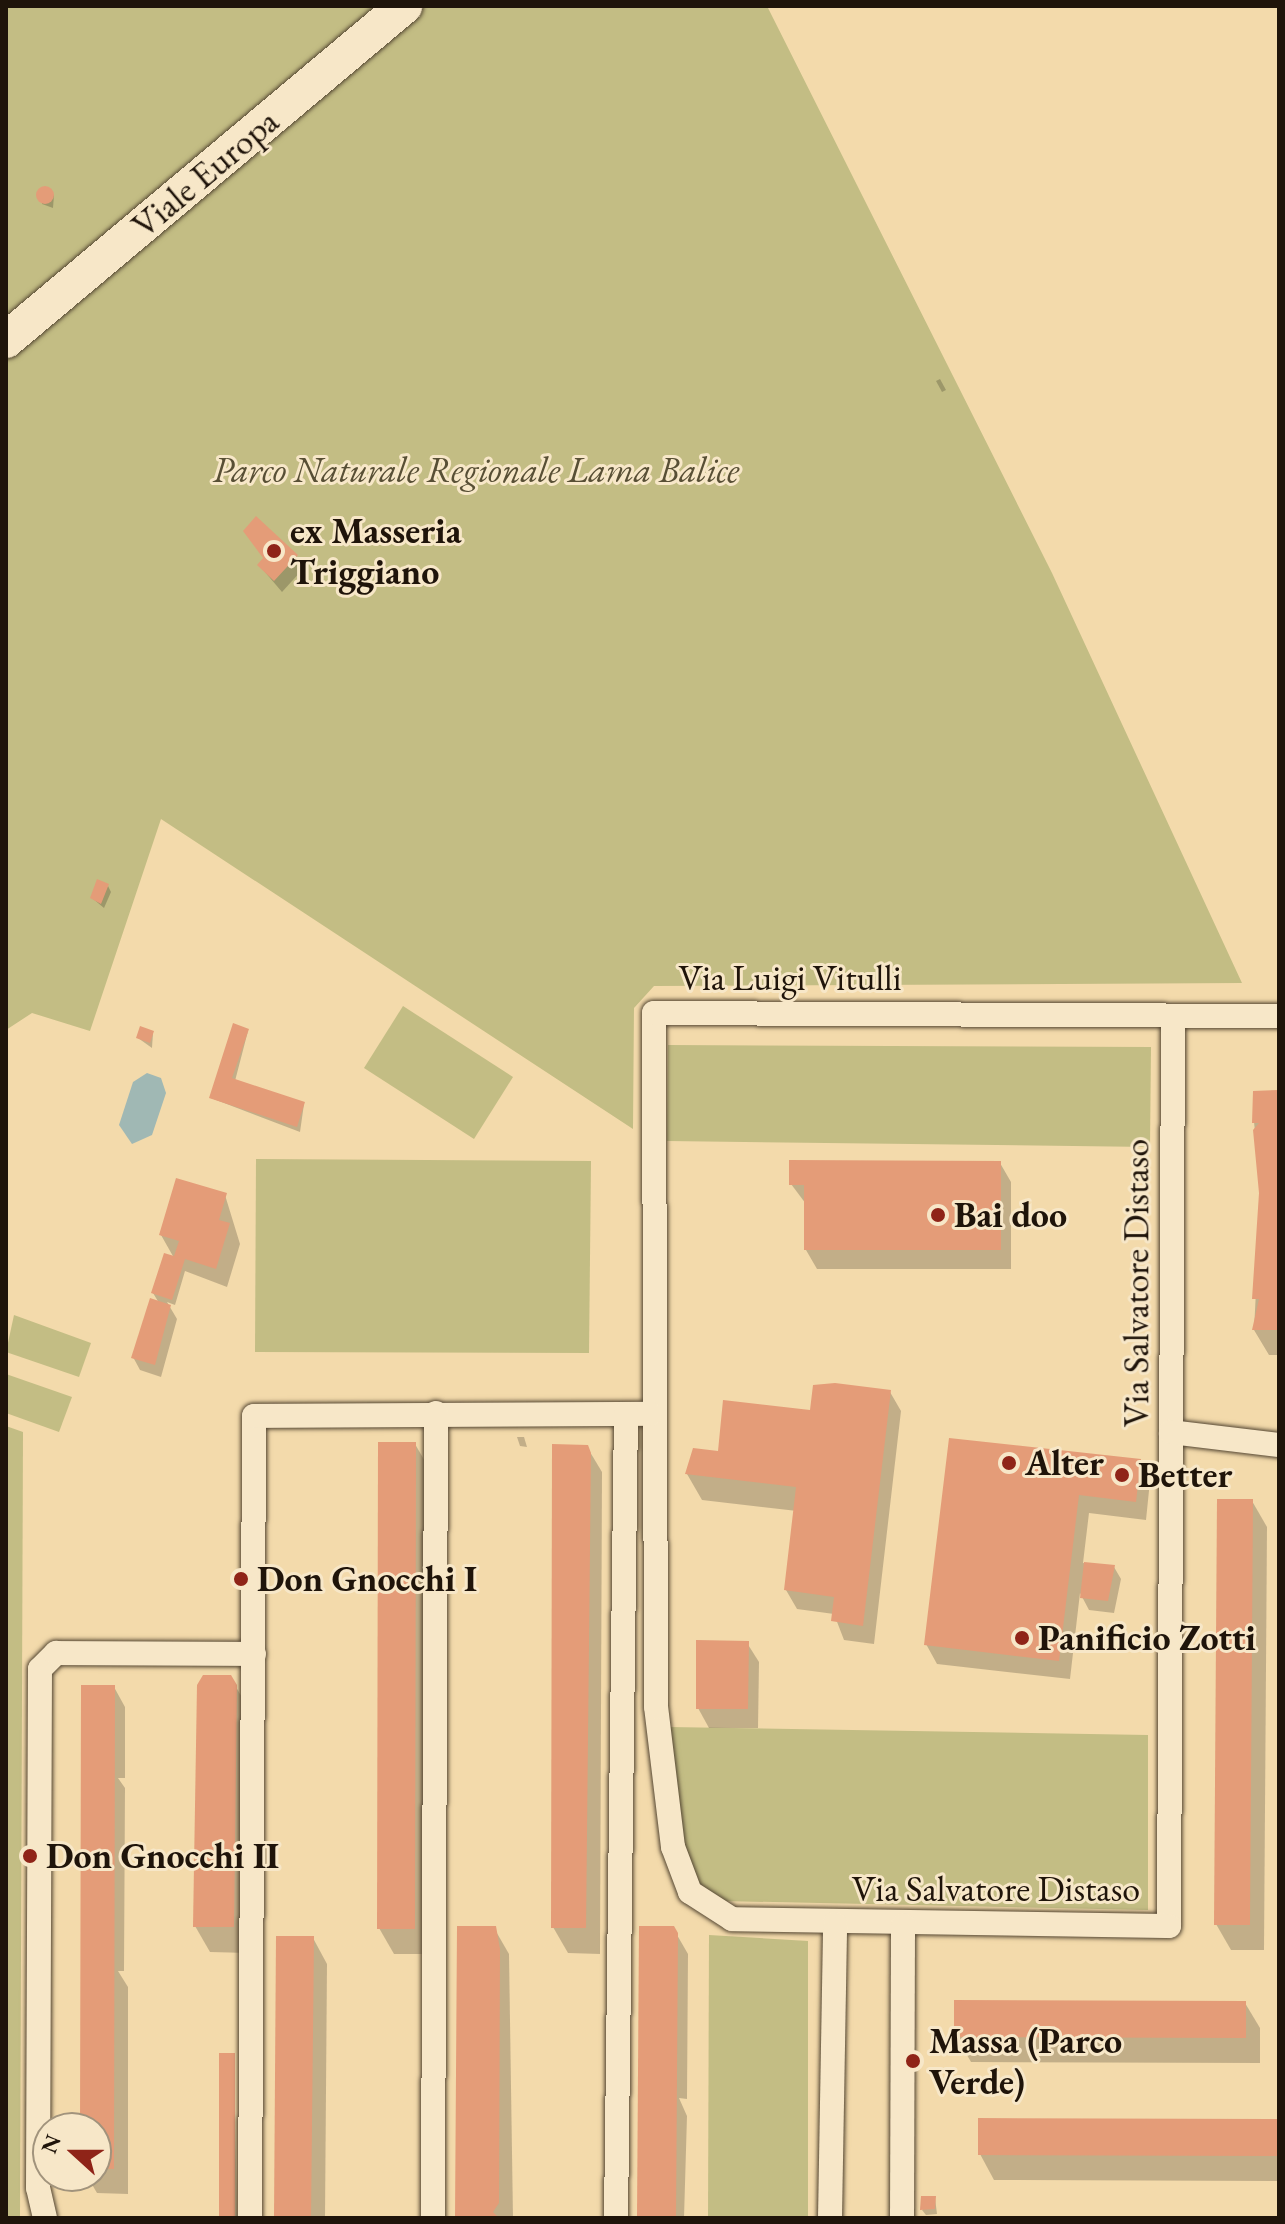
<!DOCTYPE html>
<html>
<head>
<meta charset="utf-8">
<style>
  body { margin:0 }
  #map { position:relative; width:1285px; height:2224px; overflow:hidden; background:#f3daab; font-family:"EB Garamond",serif }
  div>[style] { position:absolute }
  .green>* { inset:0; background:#c3bd84 }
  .water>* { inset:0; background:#a0b8b4 }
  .shadow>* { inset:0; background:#0003 }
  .building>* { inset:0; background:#e49c78 }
  .round { border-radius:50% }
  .roads { filter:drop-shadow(0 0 2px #544632) drop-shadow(0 0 2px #544632) }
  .minor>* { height:24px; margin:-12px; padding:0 12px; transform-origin:12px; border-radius:12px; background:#f7e7c8 }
  .secondary>* { height:36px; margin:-18px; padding:0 18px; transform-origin:18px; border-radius:18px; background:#f7e7c8 }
  .dots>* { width:22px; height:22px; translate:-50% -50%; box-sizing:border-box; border:4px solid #f7e7c8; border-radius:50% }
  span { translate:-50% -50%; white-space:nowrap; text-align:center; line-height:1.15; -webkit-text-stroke:6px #f7e7c8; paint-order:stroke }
  .street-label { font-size:36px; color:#1f140a }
  .park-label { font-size:36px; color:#584f35; font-style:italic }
  .poi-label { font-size:36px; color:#1f140a; font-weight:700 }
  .left { translate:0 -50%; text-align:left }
  .frame { position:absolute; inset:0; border:8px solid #1f140a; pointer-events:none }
  .north { position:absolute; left:32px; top:2112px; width:80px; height:80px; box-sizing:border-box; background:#f7e7c8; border:2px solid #a1937c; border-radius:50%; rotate:291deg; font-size:22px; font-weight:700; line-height:32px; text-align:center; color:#1f140a }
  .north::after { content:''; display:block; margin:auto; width:28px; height:36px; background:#8f2418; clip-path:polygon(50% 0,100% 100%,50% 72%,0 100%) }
</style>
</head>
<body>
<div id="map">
  <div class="green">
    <div style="clip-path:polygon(6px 6px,767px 6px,1052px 573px,1242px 983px,654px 986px,634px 1008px,633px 1129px,161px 819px,90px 1031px,32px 1013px,6px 1030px)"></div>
    <div style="clip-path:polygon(403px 1006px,513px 1077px,474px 1139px,364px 1068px)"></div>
    <div style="clip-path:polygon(668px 1045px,1151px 1047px,1150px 1147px,667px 1141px)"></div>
    <div style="clip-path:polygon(256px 1159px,591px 1161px,589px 1353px,255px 1352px)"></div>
    <div style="clip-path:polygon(14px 1315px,91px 1343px,79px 1377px,6px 1352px)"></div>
    <div style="clip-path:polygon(6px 1374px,72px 1397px,59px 1432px,6px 1413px)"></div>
    <div style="clip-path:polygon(6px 1426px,23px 1432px,20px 2218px,6px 2218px)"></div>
    <div style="clip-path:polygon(669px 1727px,1148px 1735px,1148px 1910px,721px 1901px,698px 1885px,684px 1854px)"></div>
    <div style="clip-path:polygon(709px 1935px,808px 1941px,808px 2218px,708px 2218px)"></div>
  </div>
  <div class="water">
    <div style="clip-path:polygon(147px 1073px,161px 1078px,166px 1093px,152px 1135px,132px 1144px,119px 1125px,133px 1082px)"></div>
  </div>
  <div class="shadow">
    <div style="clip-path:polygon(42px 190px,54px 195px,53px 208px,42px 204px)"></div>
    <div style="clip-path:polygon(940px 379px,946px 390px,942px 392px,936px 381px)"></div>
    <div style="clip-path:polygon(296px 556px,303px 569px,282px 592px,259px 565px)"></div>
    <div style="clip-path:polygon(108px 886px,111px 892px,104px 908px,92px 898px)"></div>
    <div style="clip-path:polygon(248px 1031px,235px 1081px,304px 1104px,300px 1132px,211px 1098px)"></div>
    <div style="clip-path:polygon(153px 1033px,152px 1048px,138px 1038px)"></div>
    <div style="clip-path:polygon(1279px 1093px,1279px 1355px,1269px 1355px,1254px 1330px,1261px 1192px,1254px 1122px)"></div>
    <div style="clip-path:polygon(1000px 1163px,1011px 1182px,1011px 1269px,817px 1269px,806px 1250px,806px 1204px,791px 1184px)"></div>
    <div style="clip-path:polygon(225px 1195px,240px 1244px,227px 1287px,185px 1271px,175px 1305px,167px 1302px,177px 1319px,161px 1377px,140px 1370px,133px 1357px,159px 1303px,153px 1293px,174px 1258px,161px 1235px)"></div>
    <div style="clip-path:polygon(890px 1392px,901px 1411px,874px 1644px,844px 1640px,834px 1614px,797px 1609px,786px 1590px,797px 1511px,702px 1500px,687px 1474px,811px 1413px)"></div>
    <div style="clip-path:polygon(517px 1437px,524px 1437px,527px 1447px,520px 1446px)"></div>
    <div style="clip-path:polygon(951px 1440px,1139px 1461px,1150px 1481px,1146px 1520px,1089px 1513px,1083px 1563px,1114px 1567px,1121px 1579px,1114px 1613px,1089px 1610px,1080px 1593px,1070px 1679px,937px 1664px,926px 1644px)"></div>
    <div style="clip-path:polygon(415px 1444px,430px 1470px,428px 1954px,394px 1954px,379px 1928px)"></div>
    <div style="clip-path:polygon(587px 1447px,602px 1472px,600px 1954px,568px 1953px,553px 1927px)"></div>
    <div style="clip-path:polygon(1252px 1501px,1267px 1527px,1264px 1950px,1231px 1950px,1216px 1924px)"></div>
    <div style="clip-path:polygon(747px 1643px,759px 1662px,758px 1728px,709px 1728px,698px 1708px)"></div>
    <div style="clip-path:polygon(114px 1687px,125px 1707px,125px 1778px,118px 1778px,125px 1788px,124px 1971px,118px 1971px,128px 1987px,128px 2194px,97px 2193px,87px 2176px,96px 2176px,96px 2128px,82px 2128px)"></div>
    <div style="clip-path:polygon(236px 1687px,251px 1713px,248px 1953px,210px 1952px,195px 1926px)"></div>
    <div style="clip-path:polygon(494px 1928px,509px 1954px,513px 2218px,457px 2218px)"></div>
    <div style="clip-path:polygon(673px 1928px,688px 1954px,687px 2099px,679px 2098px,687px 2116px,684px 2218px,640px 2218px)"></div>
    <div style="clip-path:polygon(313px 1938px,327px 1964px,325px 2218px,276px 2218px)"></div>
    <div style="clip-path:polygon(1245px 2003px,1260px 2028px,1260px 2063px,971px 2062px,956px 2036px)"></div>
    <div style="clip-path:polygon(234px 2055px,237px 2218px,221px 2218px)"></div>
    <div style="clip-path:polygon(1279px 2121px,1279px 2181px,994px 2180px,980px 2154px)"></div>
    <div style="clip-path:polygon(935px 2198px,937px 2214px,926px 2215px,922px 2210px)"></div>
  </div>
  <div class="building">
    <div class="round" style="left:36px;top:186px;width:18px;height:18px"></div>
    <div style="clip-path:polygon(256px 516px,298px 555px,274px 581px,257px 565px,263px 558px,243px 531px)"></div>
    <div style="clip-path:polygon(97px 879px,109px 884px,101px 904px,90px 898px)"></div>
    <div style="clip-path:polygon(233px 1023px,249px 1029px,232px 1078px,305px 1102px,297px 1127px,209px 1098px)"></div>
    <div style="clip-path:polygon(140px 1026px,154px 1031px,150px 1043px,136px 1038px)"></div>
    <div style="clip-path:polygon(1279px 1090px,1279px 1330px,1252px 1330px,1259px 1299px,1252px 1299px,1259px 1193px,1253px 1130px,1259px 1123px,1252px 1123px,1253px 1091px)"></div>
    <div style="clip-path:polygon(789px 1160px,1001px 1161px,1001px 1250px,804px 1250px,804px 1185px,789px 1185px)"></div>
    <div style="clip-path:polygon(176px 1178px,227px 1193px,219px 1220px,230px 1223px,216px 1269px,185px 1259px,172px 1300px,151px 1293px,164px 1253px,174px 1256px,179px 1241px,159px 1235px)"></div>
    <div style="clip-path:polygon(150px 1298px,171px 1305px,155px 1365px,131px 1358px)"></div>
    <div style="clip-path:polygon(835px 1383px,891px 1390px,863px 1626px,831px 1621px,834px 1597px,784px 1590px,796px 1487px,685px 1474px,693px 1448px,718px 1451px,723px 1400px,810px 1410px,813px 1385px)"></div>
    <div style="clip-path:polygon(949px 1438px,1141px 1459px,1136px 1502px,1079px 1495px,1059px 1661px,924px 1645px)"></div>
    <div style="clip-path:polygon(378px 1442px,416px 1442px,415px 1929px,377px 1929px)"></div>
    <div style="clip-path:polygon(552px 1444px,588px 1445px,591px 1453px,586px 1928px,551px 1928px)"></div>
    <div style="clip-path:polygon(1217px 1499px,1253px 1499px,1250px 1925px,1214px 1925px)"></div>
    <div style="clip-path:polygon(1084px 1562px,1115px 1565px,1108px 1601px,1080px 1598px)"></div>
    <div style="clip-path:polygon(696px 1640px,749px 1641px,748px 1709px,696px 1709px)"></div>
    <div style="clip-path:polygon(203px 1675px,231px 1675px,237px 1685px,234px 1927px,193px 1927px,197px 1685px)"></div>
    <div style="clip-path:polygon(81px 1685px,115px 1685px,114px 2169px,96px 2168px,96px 2128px,80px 2128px)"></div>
    <div style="clip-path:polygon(457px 1926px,496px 1926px,500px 1949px,499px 2203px,493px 2212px,499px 2218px,455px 2218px)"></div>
    <div style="clip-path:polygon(639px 1926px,674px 1926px,678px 1933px,676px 2218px,637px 2218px)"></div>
    <div style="clip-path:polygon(276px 1936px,314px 1936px,311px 2218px,274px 2218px)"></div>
    <div style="clip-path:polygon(954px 2000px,1246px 2001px,1246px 2038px,954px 2037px)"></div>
    <div style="clip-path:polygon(219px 2053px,235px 2053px,235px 2218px,219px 2218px)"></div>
    <div style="clip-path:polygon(978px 2118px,1279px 2119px,1279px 2156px,978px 2155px)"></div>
    <div style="clip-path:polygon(921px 2196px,936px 2196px,935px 2209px,920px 2210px)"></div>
  </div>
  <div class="roads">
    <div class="minor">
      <div style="left:1173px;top:1016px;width:910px;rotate:90.25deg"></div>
      <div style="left:1169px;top:1926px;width:437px;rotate:-179.1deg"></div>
      <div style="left:732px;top:1919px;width:50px;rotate:-147.3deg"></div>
      <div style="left:690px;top:1892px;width:48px;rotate:-110.7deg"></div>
      <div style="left:673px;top:1847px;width:141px;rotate:-96.9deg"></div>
      <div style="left:656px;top:1707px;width:694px;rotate:-90.17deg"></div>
      <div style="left:654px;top:1013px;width:625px;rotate:0.28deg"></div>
      <div style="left:1171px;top:1432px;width:109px;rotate:6.9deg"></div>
      <div style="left:45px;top:2218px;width:31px;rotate:-103deg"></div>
      <div style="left:38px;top:2188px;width:519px;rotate:-89.78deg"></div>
      <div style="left:40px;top:1669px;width:23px;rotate:-45deg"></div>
      <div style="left:56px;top:1653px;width:198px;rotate:0.3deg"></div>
      <div style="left:250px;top:2218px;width:802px;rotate:-89.71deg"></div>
      <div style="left:254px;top:1416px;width:396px;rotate:-0.3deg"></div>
      <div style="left:433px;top:2218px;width:805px;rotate:-89.79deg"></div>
      <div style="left:616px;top:2218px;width:804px;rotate:-89.29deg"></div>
      <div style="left:830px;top:2218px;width:294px;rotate:-89deg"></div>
      <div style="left:902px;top:2218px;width:293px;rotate:-89.8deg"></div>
    </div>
    <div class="secondary">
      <div style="left:6px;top:340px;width:520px;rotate:-40deg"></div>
    </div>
  </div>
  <div class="dots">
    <div style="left:274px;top:551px;background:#8f2418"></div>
    <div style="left:938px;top:1215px;background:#8f2418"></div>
    <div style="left:1009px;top:1463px;background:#8f2418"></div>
    <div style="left:1122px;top:1475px;background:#8f2418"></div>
    <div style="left:241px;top:1579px;background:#8f2418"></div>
    <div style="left:1022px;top:1638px;background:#8f2418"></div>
    <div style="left:30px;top:1856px;background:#8f2418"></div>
    <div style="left:913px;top:2061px;background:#8f2418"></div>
  </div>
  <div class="street-label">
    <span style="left:205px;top:173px;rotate:-40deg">Viale Europa</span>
    <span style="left:790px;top:978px">Via Luigi Vitulli</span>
    <span style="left:1136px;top:1283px;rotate:-90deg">Via Salvatore Distaso</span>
    <span style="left:996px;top:1889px">Via Salvatore Distaso</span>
  </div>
  <div class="park-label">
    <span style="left:476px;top:470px">Parco Naturale Regionale Lama Balice</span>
  </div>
  <div class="poi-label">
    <span class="left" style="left:290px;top:551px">ex Masseria<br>Triggiano</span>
    <span class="left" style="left:954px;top:1215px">Bai doo</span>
    <span class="left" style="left:1025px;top:1463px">Alter</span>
    <span class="left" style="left:1138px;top:1475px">Better</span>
    <span class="left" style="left:257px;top:1579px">Don Gnocchi I</span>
    <span class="left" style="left:1038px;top:1638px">Panificio Zotti</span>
    <span class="left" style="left:46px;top:1856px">Don Gnocchi II</span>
    <span class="left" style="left:929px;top:2061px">Massa (Parco<br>Verde)</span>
  </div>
  <div class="frame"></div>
  <div class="north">N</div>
</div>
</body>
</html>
